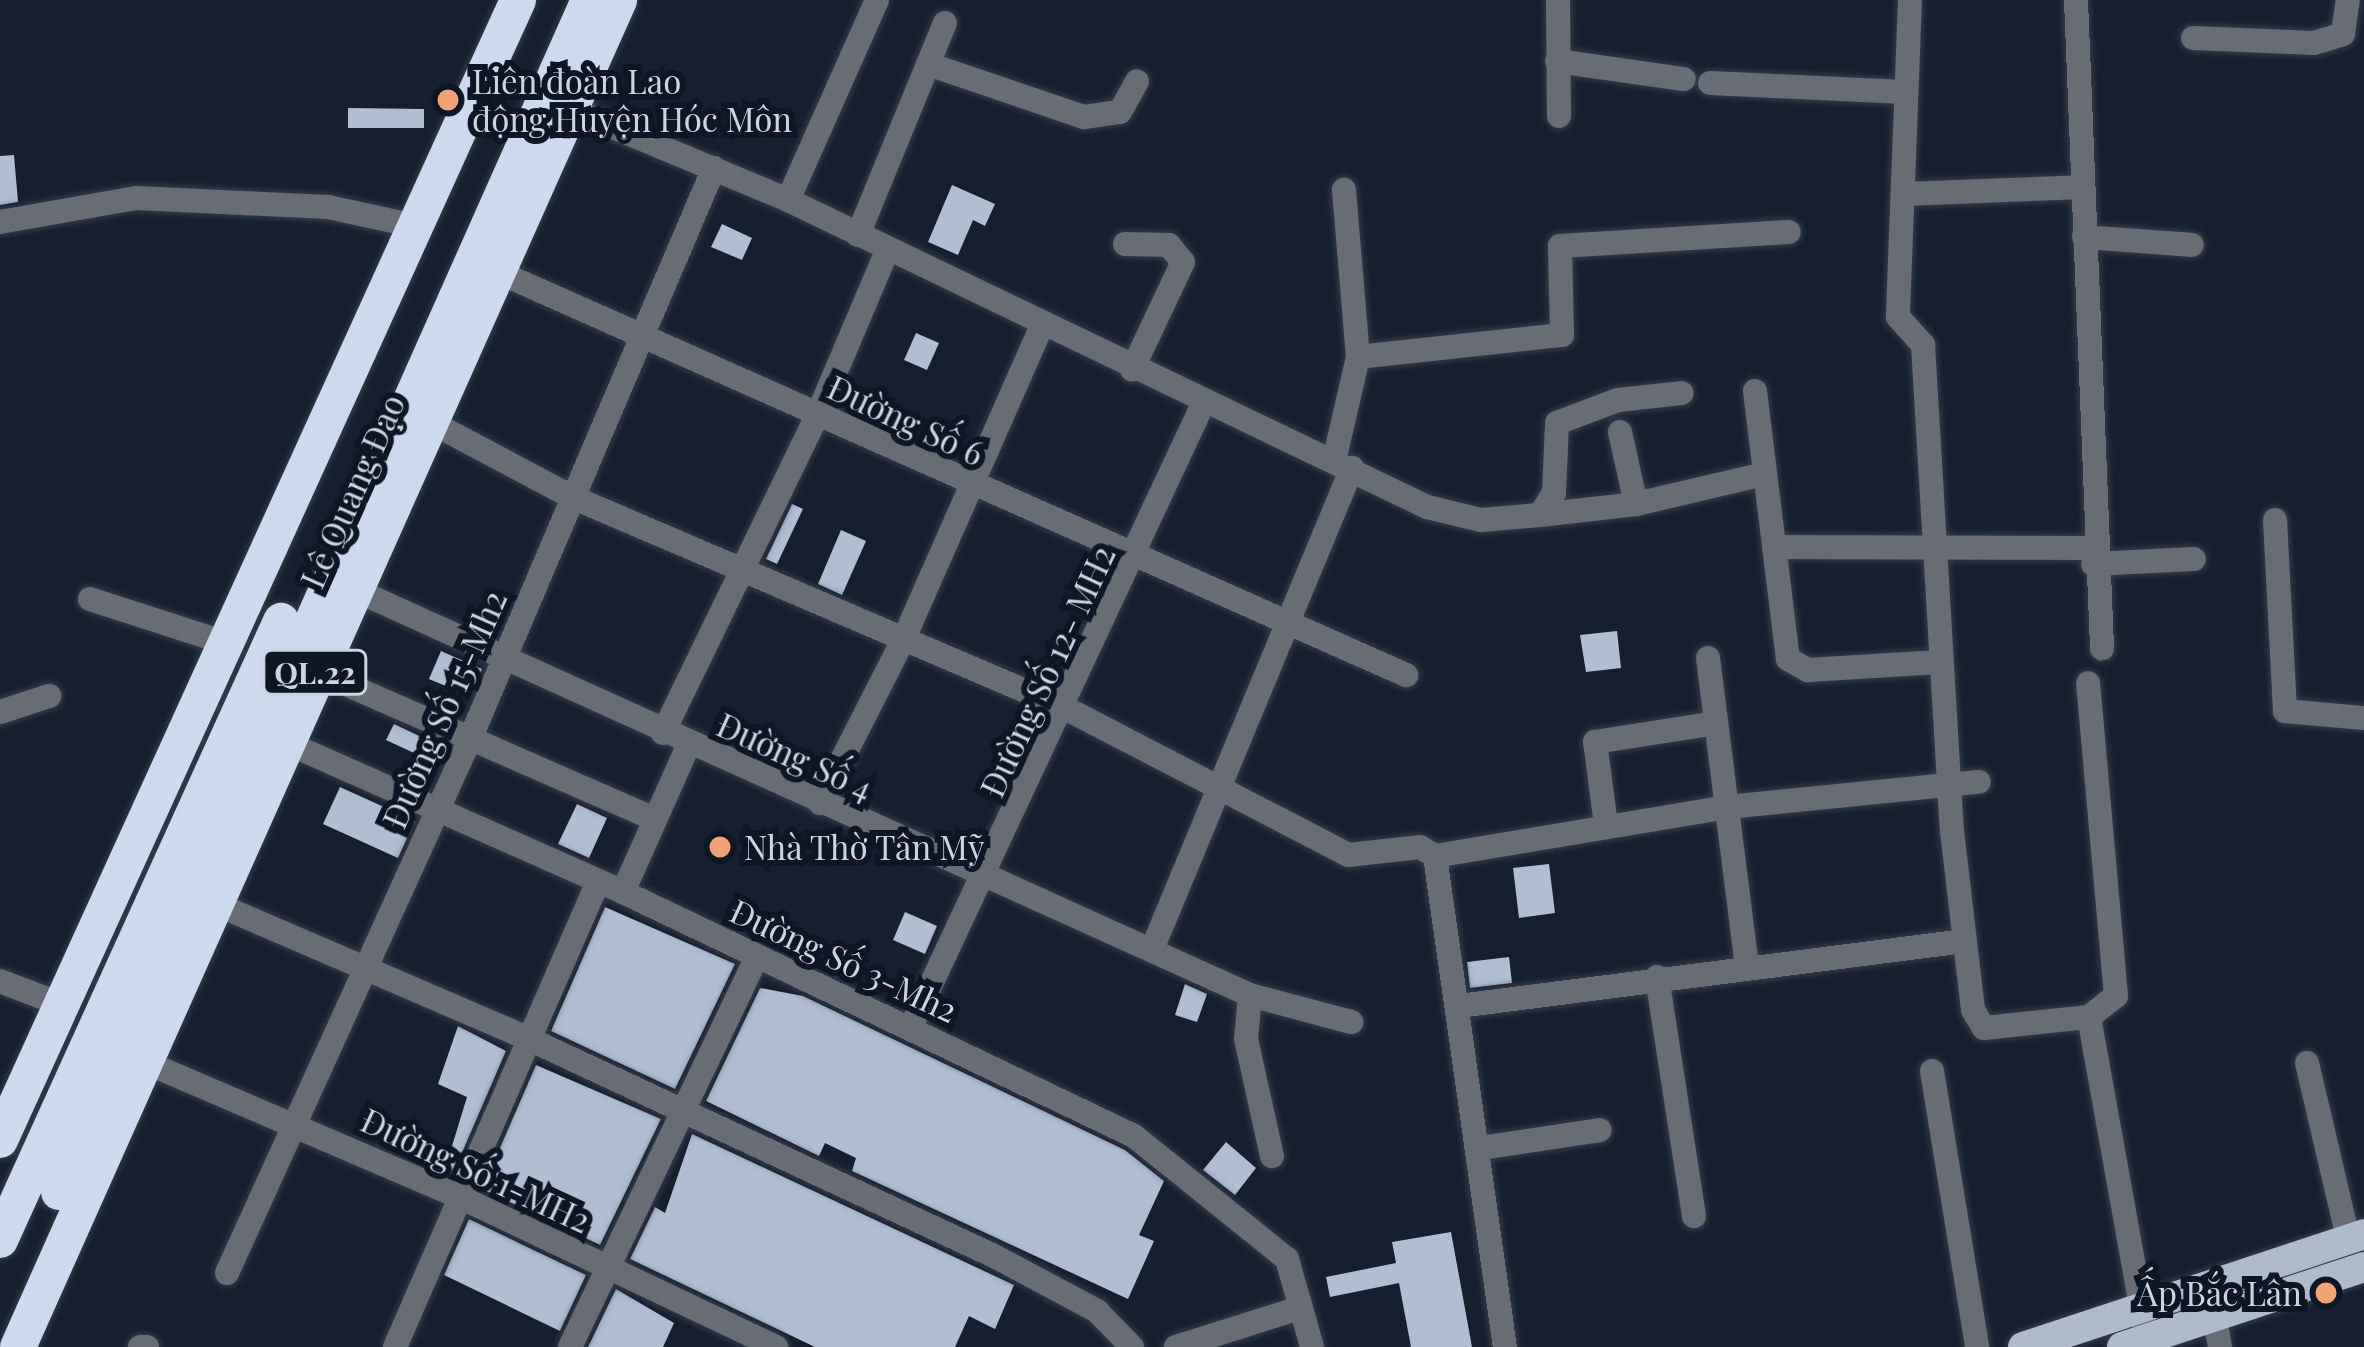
<!DOCTYPE html>
<html>
<head>
<meta charset="utf-8">
<style>
  body { margin:0 }
  #map { position:relative; width:2364px; height:1347px; overflow:hidden; background:#161f2f; font-family:"Playfair Display",serif }
  div>[style] { position:absolute }
  .building>* { inset:0; background:#b0bdd3 }
  .roads { filter:drop-shadow(0 0 3px #333c4b) drop-shadow(0 0 3px #333c4b) }
  .minor>* { height:24px; margin:-12px; padding:0 12px; transform-origin:12px; border-radius:12px; background:#676c75 }
  .major>* { height:30px; margin:-15px; padding:0 15px; transform-origin:15px; border-radius:15px; background:#afbacc }
  .highway>* { height:36px; margin:-18px; padding:0 18px; transform-origin:18px; border-radius:18px; background:#ccd9ef }
  .dots>* { width:33px; height:33px; translate:-50% -50%; box-sizing:border-box; border:6px solid #0d1625; border-radius:50% }
  span { translate:-50% -50%; white-space:nowrap; text-align:center; line-height:1.15; -webkit-text-stroke:12px #0d1625; paint-order:stroke }
  .shield-label span { padding:3px 9px; background:#0d1625; border:3px solid; border-radius:9px; -webkit-text-stroke-width:0 }
  .shield-label { font-size:30px; color:#ced4df; font-weight:700 }
  .poi-label { font-size:33px; color:#ced4df }
  .left { translate:0 -50%; text-align:left }
  .right { translate:-100% -50%; text-align:right }
  .street-label { font-size:33px; color:#ced4df }
</style>
</head>
<body>
<div id="map">
  <div class="building">
    <div style="clip-path:polygon(348px 108px,424px 109px,424px 128px,348px 128px)"></div>
    <div style="clip-path:polygon(14px 155px,18px 202px,0 205px,0 156px)"></div>
    <div style="clip-path:polygon(952px 185px,995px 204px,985px 226px,973px 220px,958px 255px,928px 242px)"></div>
    <div style="clip-path:polygon(722px 224px,752px 238px,742px 260px,711px 247px)"></div>
    <div style="clip-path:polygon(916px 333px,939px 343px,927px 370px,904px 360px)"></div>
    <div style="clip-path:polygon(792px 504px,803px 509px,777px 564px,766px 559px)"></div>
    <div style="clip-path:polygon(841px 530px,866px 541px,842px 595px,818px 584px)"></div>
    <div style="clip-path:polygon(1617px 631px,1621px 668px,1586px 672px,1580px 635px)"></div>
    <div style="clip-path:polygon(441px 651px,482px 669px,470px 696px,429px 679px)"></div>
    <div style="clip-path:polygon(394px 724px,447px 749px,440px 765px,386px 740px)"></div>
    <div style="clip-path:polygon(340px 787px,415px 821px,398px 858px,323px 824px)"></div>
    <div style="clip-path:polygon(577px 804px,607px 818px,589px 858px,558px 844px)"></div>
    <div style="clip-path:polygon(1549px 864px,1555px 913px,1519px 918px,1513px 868px)"></div>
    <div style="clip-path:polygon(605px 907px,735px 964px,675px 1089px,551px 1031px)"></div>
    <div style="clip-path:polygon(905px 912px,937px 926px,925px 954px,893px 940px)"></div>
    <div style="clip-path:polygon(1509px 957px,1512px 983px,1470px 988px,1467px 962px)"></div>
    <div style="clip-path:polygon(1185px 984px,1207px 994px,1197px 1022px,1175px 1015px)"></div>
    <div style="clip-path:polygon(760px 988px,803px 996px,1125px 1150px,1164px 1181px,1139px 1235px,1154px 1241px,1128px 1299px,852px 1171px,856px 1158px,825px 1143px,819px 1156px,706px 1101px)"></div>
    <div style="clip-path:polygon(458px 1026px,506px 1051px,452px 1176px,444px 1172px,467px 1097px,438px 1084px)"></div>
    <div style="clip-path:polygon(536px 1065px,661px 1119px,600px 1245px,482px 1189px)"></div>
    <div style="clip-path:polygon(692px 1134px,1014px 1285px,995px 1329px,969px 1316px,955px 1347px,815px 1347px,630px 1259px,655px 1207px,665px 1213px)"></div>
    <div style="clip-path:polygon(1226px 1142px,1256px 1168px,1235px 1195px,1203px 1170px)"></div>
    <div style="clip-path:polygon(469px 1219px,586px 1275px,560px 1331px,444px 1275px)"></div>
    <div style="clip-path:polygon(1451px 1232px,1472px 1347px,1411px 1347px,1399px 1283px,1330px 1297px,1326px 1277px,1396px 1263px,1392px 1242px)"></div>
    <div style="clip-path:polygon(616px 1289px,674px 1323px,663px 1347px,588px 1347px)"></div>
  </div>
  <div class="roads">
    <div class="minor">
      <div style="left:1558px;top:0;width:116px;rotate:89.5deg"></div>
      <div style="left:1910px;top:0;width:317px;rotate:92.2deg"></div>
      <div style="left:1898px;top:317px;width:38px;rotate:48deg"></div>
      <div style="left:1923px;top:345px;width:487px;rotate:86.6deg"></div>
      <div style="left:1952px;top:831px;width:180px;rotate:83.3deg"></div>
      <div style="left:1973px;top:1010px;width:21px;rotate:59deg"></div>
      <div style="left:1984px;top:1028px;width:106px;rotate:-6deg"></div>
      <div style="left:2089px;top:1017px;width:34px;rotate:-38deg"></div>
      <div style="left:2116px;top:996px;width:314px;rotate:-95.1deg"></div>
      <div style="left:2076px;top:0;width:649px;rotate:87.7deg"></div>
      <div style="left:2193px;top:38px;width:121px;rotate:2.4deg"></div>
      <div style="left:2314px;top:43px;width:30px;rotate:-17deg"></div>
      <div style="left:2343px;top:34px;width:34px;rotate:-82deg"></div>
      <div style="left:1557px;top:61px;width:128px;rotate:8.1deg"></div>
      <div style="left:928px;top:64px;width:165px;rotate:18.8deg"></div>
      <div style="left:1084px;top:117px;width:36px;rotate:-8deg"></div>
      <div style="left:1120px;top:112px;width:35px;rotate:-61deg"></div>
      <div style="left:1710px;top:83px;width:196px;rotate:2.6deg"></div>
      <div style="left:560px;top:105px;width:247px;rotate:22.6deg"></div>
      <div style="left:788px;top:200px;width:709px;rotate:25.66deg"></div>
      <div style="left:1427px;top:507px;width:56px;rotate:13.5deg"></div>
      <div style="left:1481px;top:520px;width:59px;rotate:-4.8deg"></div>
      <div style="left:1540px;top:515px;width:97px;rotate:-6.5deg"></div>
      <div style="left:1636px;top:504px;width:131px;rotate:-13.2deg"></div>
      <div style="left:1903px;top:194px;width:180px;rotate:-2.2deg"></div>
      <div style="left:788px;top:200px;width:219px;rotate:-66deg"></div>
      <div style="left:0;top:222px;width:138px;rotate:-10deg"></div>
      <div style="left:136px;top:198px;width:192px;rotate:2.7deg"></div>
      <div style="left:328px;top:207px;width:85px;rotate:12.2deg"></div>
      <div style="left:858px;top:235px;width:229px;rotate:-67.7deg"></div>
      <div style="left:2084px;top:237px;width:108px;rotate:4.2deg"></div>
      <div style="left:1125px;top:244px;width:44px;rotate:1.3deg"></div>
      <div style="left:1169px;top:245px;width:22px;rotate:51deg"></div>
      <div style="left:1183px;top:262px;width:119px;rotate:115.3deg"></div>
      <div style="left:496px;top:271px;width:996px;rotate:23.94deg"></div>
      <div style="left:1358px;top:357px;width:205px;rotate:-6.2deg"></div>
      <div style="left:1562px;top:335px;width:89px;rotate:-91.3deg"></div>
      <div style="left:1560px;top:246px;width:229px;rotate:-3.5deg"></div>
      <div style="left:1755px;top:391px;width:270px;rotate:83deg"></div>
      <div style="left:1788px;top:659px;width:23px;rotate:29deg"></div>
      <div style="left:1808px;top:670px;width:132px;rotate:-3.5deg"></div>
      <div style="left:427px;top:420px;width:164px;rotate:28deg"></div>
      <div style="left:572px;top:497px;width:536px;rotate:23.17deg"></div>
      <div style="left:1065px;top:708px;width:319px;rotate:27.4deg"></div>
      <div style="left:1348px;top:855px;width:72px;rotate:-6.3deg"></div>
      <div style="left:1420px;top:847px;width:17px;rotate:31deg"></div>
      <div style="left:1620px;top:432px;width:74px;rotate:77.5deg"></div>
      <div style="left:1334px;top:461px;width:107px;rotate:-77deg"></div>
      <div style="left:1358px;top:357px;width:168px;rotate:-94.8deg"></div>
      <div style="left:1540px;top:515px;width:26px;rotate:-58deg"></div>
      <div style="left:1554px;top:493px;width:70px;rotate:-87.5deg"></div>
      <div style="left:1557px;top:423px;width:65px;rotate:-20.7deg"></div>
      <div style="left:1618px;top:400px;width:64px;rotate:-6.2deg"></div>
      <div style="left:2275px;top:520px;width:191px;rotate:87deg"></div>
      <div style="left:2285px;top:711px;width:79px;rotate:5.1deg"></div>
      <div style="left:1774px;top:547px;width:318px;rotate:0.2deg"></div>
      <div style="left:2093px;top:564px;width:101px;rotate:-2.8deg"></div>
      <div style="left:351px;top:588px;width:987px;rotate:24.36deg"></div>
      <div style="left:1250px;top:995px;width:105px;rotate:15deg"></div>
      <div style="left:90px;top:599px;width:137px;rotate:17.9deg"></div>
      <div style="left:1708px;top:658px;width:310px;rotate:82.8deg"></div>
      <div style="left:309px;top:668px;width:375px;rotate:23.6deg"></div>
      <div style="left:0;top:712px;width:52px;rotate:-18.1deg"></div>
      <div style="left:663px;top:733px;width:352px;rotate:-64.1deg"></div>
      <div style="left:817px;top:416px;width:181px;rotate:-67deg"></div>
      <div style="left:276px;top:738px;width:380px;rotate:23.9deg"></div>
      <div style="left:623px;top:892px;width:566px;rotate:25.52deg"></div>
      <div style="left:1134px;top:1136px;width:196px;rotate:38.8deg"></div>
      <div style="left:1287px;top:1259px;width:91px;rotate:74.1deg"></div>
      <div style="left:820px;top:803px;width:187px;rotate:-63deg"></div>
      <div style="left:905px;top:636px;width:339px;rotate:-66.2deg"></div>
      <div style="left:1606px;top:825px;width:84px;rotate:-97.5deg"></div>
      <div style="left:1595px;top:742px;width:122px;rotate:-8.9deg"></div>
      <div style="left:1435px;top:856px;width:296px;rotate:-9.5deg"></div>
      <div style="left:1727px;top:807px;width:253px;rotate:-5.7deg"></div>
      <div style="left:1435px;top:856px;width:496px;rotate:81.9deg"></div>
      <div style="left:623px;top:892px;width:162px;rotate:-66deg"></div>
      <div style="left:216px;top:904px;width:341px;rotate:23.3deg"></div>
      <div style="left:529px;top:1039px;width:515px;rotate:25.02deg"></div>
      <div style="left:996px;top:1257px;width:115px;rotate:28.1deg"></div>
      <div style="left:1097px;top:1311px;width:50px;rotate:45.8deg"></div>
      <div style="left:1153px;top:947px;width:519px;rotate:-67.44deg"></div>
      <div style="left:1657px;top:977px;width:242px;rotate:81.2deg"></div>
      <div style="left:0;top:981px;width:64px;rotate:21deg"></div>
      <div style="left:1250px;top:995px;width:44px;rotate:95.2deg"></div>
      <div style="left:1246px;top:1039px;width:120px;rotate:77.5deg"></div>
      <div style="left:1459px;top:1006px;width:509px;rotate:-7.33deg"></div>
      <div style="left:2089px;top:1017px;width:327px;rotate:79.8deg"></div>
      <div style="left:911px;top:1027px;width:688px;rotate:-64.89deg"></div>
      <div style="left:145px;top:1062px;width:343px;rotate:23.2deg"></div>
      <div style="left:460px;top:1197px;width:350px;rotate:25.4deg"></div>
      <div style="left:2307px;top:1063px;width:180px;rotate:76.8deg"></div>
      <div style="left:1932px;top:1071px;width:280px;rotate:80.7deg"></div>
      <div style="left:1480px;top:1148px;width:121px;rotate:-8.5deg"></div>
      <div style="left:227px;top:1273px;width:587px;rotate:-65.53deg"></div>
      <div style="left:470px;top:739px;width:621px;rotate:-66.86deg"></div>
      <div style="left:2212px;top:1302px;width:46px;rotate:79.9deg"></div>
      <div style="left:140px;top:1347px;width:7px"></div>
      <div style="left:395px;top:1347px;width:505px;rotate:-66.43deg"></div>
      <div style="left:570px;top:1347px;width:433px;rotate:-64.4deg"></div>
      <div style="left:1176px;top:1347px;width:130px;rotate:-17.5deg"></div>
    </div>
    <div class="major">
      <div style="left:2023px;top:1347px;width:359px;rotate:-18.3deg"></div>
      <div style="left:2122px;top:1347px;width:255px;rotate:-18.3deg"></div>
    </div>
    <div class="highway">
      <div style="left:0;top:1140px;width:1252px;rotate:-65.56deg"></div>
      <div style="left:59px;top:1192px;width:1305px;rotate:-66.03deg"></div>
      <div style="left:0;top:1240px;width:680px;rotate:-65.58deg"></div>
      <div style="left:18px;top:1347px;width:1475px;rotate:-65.95deg"></div>
    </div>
  </div>
  <div class="dots">
    <div style="left:448px;top:100px;background:#efa376"></div>
    <div style="left:720px;top:847px;background:#efa376"></div>
    <div style="left:2326px;top:1293px;background:#efa376"></div>
  </div>
  <div class="shield-label">
    <span style="left:315px;top:672px">QL.22</span>
  </div>
  <div class="poi-label">
    <span class="left" style="left:472px;top:100px">Liên đoàn Lao<br>động Huyện Hóc Môn</span>
    <span class="left" style="left:744px;top:847px">Nhà Thờ Tân Mỹ</span>
    <span class="right" style="left:2302px;top:1293px">Ấp Bắc Lân</span>
  </div>
  <div class="street-label">
    <span style="left:906px;top:420px;rotate:25deg">Đường Số 6</span>
    <span style="left:352px;top:491px;rotate:-66deg">Lê Quang Đạo</span>
    <span style="left:1047px;top:671px;rotate:-65deg">Đường Số 12- MH2</span>
    <span style="left:444px;top:709px;rotate:-66deg">Đường Số 15-Mh2</span>
    <span style="left:795px;top:756px;rotate:24deg">Đường Số 4</span>
    <span style="left:844px;top:960px;rotate:25deg">Đường Số 3-Mh2</span>
    <span style="left:476px;top:1170px;rotate:25deg">Đường Số 1-MH2</span>
  </div>
</div>
</body>
</html>
